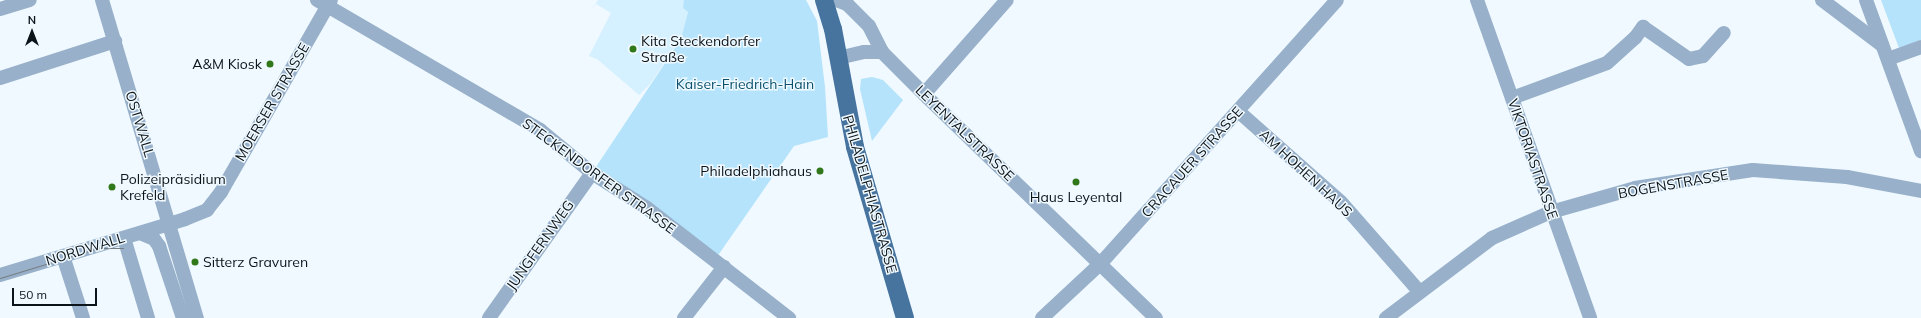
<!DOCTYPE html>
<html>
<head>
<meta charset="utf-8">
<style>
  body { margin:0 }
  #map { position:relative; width:1921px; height:318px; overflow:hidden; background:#eff9ff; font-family:Mulish,sans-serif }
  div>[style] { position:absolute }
  .built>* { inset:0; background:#d5f0ff }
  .green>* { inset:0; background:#b4e3fb }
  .minor>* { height:14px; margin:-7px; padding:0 7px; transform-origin:7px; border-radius:7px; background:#98b0c9 }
  .major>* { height:18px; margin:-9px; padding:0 9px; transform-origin:9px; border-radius:9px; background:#47739f }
  .tram>* { height:1px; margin:-0.5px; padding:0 0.5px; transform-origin:0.5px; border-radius:0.5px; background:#747e83 }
  .dots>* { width:11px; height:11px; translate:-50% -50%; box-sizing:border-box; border:2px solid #eff9ff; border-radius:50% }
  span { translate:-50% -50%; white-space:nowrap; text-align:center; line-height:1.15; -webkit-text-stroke:3px #eff9ff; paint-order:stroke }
  .poi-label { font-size:14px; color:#0b1419 }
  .left { translate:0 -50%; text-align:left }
  .right { translate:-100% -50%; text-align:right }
  .park-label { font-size:14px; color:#09506c }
  .street-label { font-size:14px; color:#0b1419 }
  .north { position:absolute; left:12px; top:12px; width:40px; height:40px; -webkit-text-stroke:3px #eff9ff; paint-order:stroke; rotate:0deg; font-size:11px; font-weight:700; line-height:16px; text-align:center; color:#0b1419 }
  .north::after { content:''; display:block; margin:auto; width:14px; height:18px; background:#0b1419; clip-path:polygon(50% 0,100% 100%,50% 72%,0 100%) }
  .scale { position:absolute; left:12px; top:288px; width:85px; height:18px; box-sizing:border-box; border:2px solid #0b1419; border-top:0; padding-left:5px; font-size:12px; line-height:14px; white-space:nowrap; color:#0b1419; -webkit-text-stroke:3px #eff9ff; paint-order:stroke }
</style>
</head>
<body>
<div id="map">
  <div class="built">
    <div style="clip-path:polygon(598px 0,685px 0,683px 7px,688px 12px,683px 36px,650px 84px,639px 95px,597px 59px,589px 56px,611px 13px,596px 4px,591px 10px)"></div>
  </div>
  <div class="green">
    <div style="clip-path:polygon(684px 0,806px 0,817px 21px,825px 87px,828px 137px,794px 146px,712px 264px,592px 173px,681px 39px,688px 12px,683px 8px)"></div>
    <div style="clip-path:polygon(1881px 0,1921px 0,1921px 40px,1899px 48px)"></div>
    <div style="clip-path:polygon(872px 77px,883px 80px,903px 100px,872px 141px,860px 89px,861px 79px)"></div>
  </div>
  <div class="minor">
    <div style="left:102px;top:0;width:332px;rotate:73.4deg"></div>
    <div style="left:317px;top:0;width:258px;rotate:30.2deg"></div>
    <div style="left:540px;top:130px;width:67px;rotate:39.6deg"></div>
    <div style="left:592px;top:173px;width:65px;rotate:32.5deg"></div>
    <div style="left:647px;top:208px;width:180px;rotate:37.8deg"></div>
    <div style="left:836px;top:0;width:12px;rotate:20deg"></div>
    <div style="left:847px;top:4px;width:31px;rotate:45deg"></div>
    <div style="left:869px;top:26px;width:29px;rotate:63deg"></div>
    <div style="left:882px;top:52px;width:65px;rotate:45deg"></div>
    <div style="left:928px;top:98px;width:317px;rotate:44deg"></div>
    <div style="left:1477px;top:0;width:337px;rotate:70.4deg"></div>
    <div style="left:1822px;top:0;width:75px;rotate:36.9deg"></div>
    <div style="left:1866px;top:0;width:161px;rotate:70deg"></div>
    <div style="left:0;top:9px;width:31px;rotate:-17deg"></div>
    <div style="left:838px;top:58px;width:27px;rotate:-13deg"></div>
    <div style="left:864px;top:52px;width:18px"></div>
    <div style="left:1888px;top:59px;width:35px;rotate:-20deg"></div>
    <div style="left:0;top:78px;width:121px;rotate:-17.8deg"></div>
    <div style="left:924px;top:94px;width:125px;rotate:-48.6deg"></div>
    <div style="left:1512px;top:98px;width:101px;rotate:-20.2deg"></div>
    <div style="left:1607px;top:63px;width:38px;rotate:-42deg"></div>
    <div style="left:1635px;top:38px;width:14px;rotate:-54deg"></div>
    <div style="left:1643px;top:27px;width:56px;rotate:34.8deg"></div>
    <div style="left:1689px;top:59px;width:14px;rotate:-12deg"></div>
    <div style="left:1703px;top:56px;width:31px;rotate:-48deg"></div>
    <div style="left:1238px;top:111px;width:137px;rotate:41.5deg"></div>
    <div style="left:1341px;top:202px;width:118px;rotate:48.8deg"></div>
    <div style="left:140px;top:233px;width:15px;rotate:23deg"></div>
    <div style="left:154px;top:239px;width:9px;rotate:54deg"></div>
    <div style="left:159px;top:246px;width:76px;rotate:71.6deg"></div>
    <div style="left:124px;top:238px;width:84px;rotate:73.3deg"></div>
    <div style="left:63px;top:256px;width:65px;rotate:72.1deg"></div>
    <div style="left:0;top:275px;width:193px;rotate:-16.8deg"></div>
    <div style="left:185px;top:219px;width:24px;rotate:-22deg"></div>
    <div style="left:207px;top:210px;width:23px;rotate:-52deg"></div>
    <div style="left:221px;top:192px;width:221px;rotate:-60.2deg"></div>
    <div style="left:489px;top:318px;width:178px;rotate:-54.6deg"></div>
    <div style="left:684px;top:318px;width:65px;rotate:-51.9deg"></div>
    <div style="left:1042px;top:318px;width:81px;rotate:-43deg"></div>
    <div style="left:1101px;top:263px;width:353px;rotate:-48.1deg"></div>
    <div style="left:1386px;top:318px;width:133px;rotate:-37deg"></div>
    <div style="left:1492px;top:238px;width:64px;rotate:-23.8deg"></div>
    <div style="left:1551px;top:212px;width:87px;rotate:-15.9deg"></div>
    <div style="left:1635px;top:188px;width:119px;rotate:-8.7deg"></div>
    <div style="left:1753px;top:170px;width:94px;rotate:4.3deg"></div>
    <div style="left:1847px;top:177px;width:75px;rotate:10.7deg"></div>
  </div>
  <div class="major">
    <div style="left:824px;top:0;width:30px;rotate:73deg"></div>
    <div style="left:833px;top:29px;width:120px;rotate:79.4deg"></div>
    <div style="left:855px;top:147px;width:178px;rotate:73.7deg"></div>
  </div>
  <div class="tram">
    <div style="left:0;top:278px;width:102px;rotate:-17deg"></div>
    <div style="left:98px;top:248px;width:25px"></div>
  </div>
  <div class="dots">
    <div style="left:633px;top:49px;background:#31781a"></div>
    <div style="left:270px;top:64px;background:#31781a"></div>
    <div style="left:820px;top:171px;background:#31781a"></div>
    <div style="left:1076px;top:182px;background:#31781a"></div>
    <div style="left:112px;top:187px;background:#31781a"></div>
    <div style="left:195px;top:262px;background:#31781a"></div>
  </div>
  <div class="poi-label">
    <span class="left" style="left:641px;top:49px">Kita Steckendorfer<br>Straße</span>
    <span class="right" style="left:262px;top:64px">A&amp;M Kiosk</span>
    <span class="right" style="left:812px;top:171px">Philadelphiahaus</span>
    <span class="left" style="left:120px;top:187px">Polizeipräsidium<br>Krefeld</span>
    <span style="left:1076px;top:197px">Haus Leyental</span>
    <span class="left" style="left:203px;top:262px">Sitterz Gravuren</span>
  </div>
  <div class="park-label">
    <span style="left:745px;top:84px">Kaiser-Friedrich-Hain</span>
  </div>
  <div class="street-label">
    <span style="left:272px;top:102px;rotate:-60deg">MOERSER STRASSE</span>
    <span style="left:140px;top:124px;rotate:73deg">OSTWALL</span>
    <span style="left:965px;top:133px;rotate:44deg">LEYENTALSTRASSE</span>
    <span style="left:1533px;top:159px;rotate:71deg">VIKTORIASTRASSE</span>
    <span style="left:1192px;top:162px;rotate:-48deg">CRACAUER STRASSE</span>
    <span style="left:1306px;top:173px;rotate:43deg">AM HOHEN HAUS</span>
    <span style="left:599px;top:176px;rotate:36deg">STECKENDORFER STRASSE</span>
    <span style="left:1673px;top:184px;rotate:-10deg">BOGENSTRASSE</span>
    <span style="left:870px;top:194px;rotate:74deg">PHILADELPHIASTRASSE</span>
    <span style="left:540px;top:245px;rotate:-55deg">JUNGFERNWEG</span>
    <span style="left:85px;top:249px;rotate:-17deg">NORDWALL</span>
  </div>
  <div class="north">N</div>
  <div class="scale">50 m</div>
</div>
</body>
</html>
